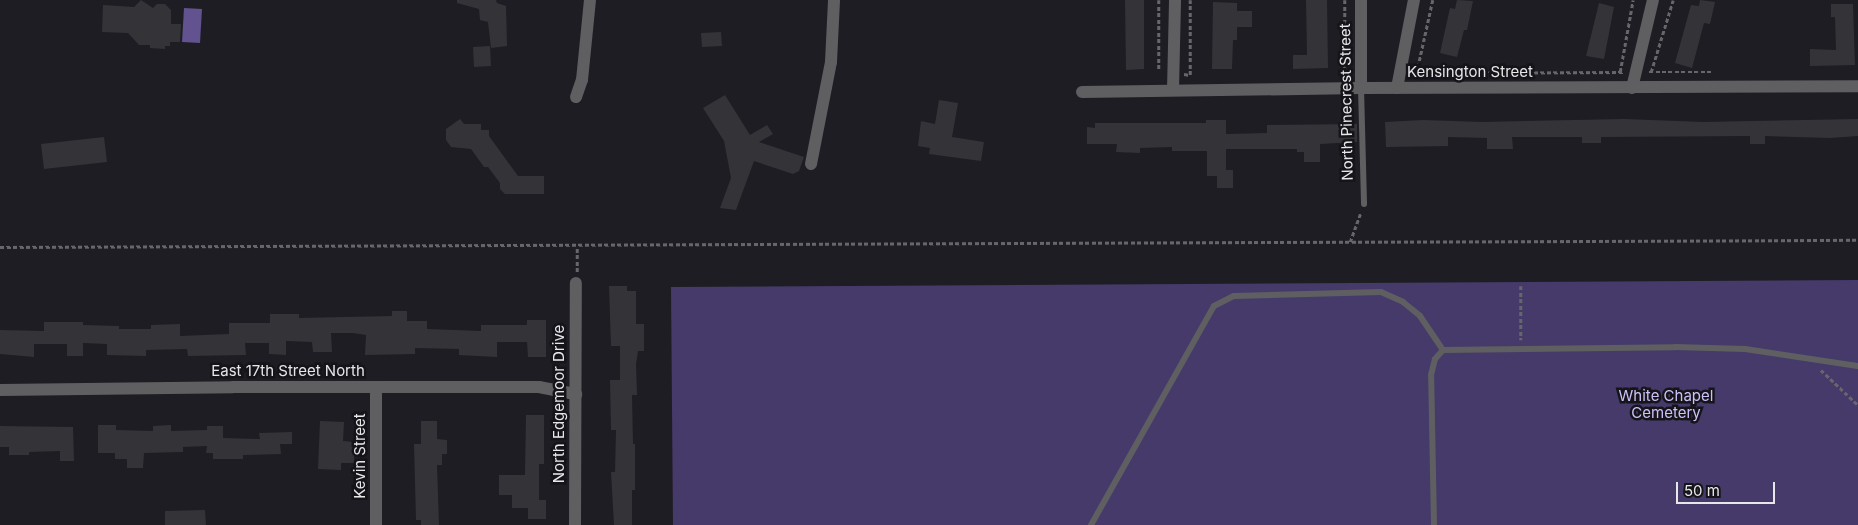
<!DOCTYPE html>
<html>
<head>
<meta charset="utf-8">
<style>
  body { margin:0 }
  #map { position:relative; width:1858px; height:525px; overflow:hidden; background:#1e1d23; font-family:Inter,sans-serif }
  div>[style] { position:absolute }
  .green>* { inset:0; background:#463a6a }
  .water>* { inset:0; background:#625290 }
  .building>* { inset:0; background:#343338 }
  .path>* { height:2.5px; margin-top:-1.25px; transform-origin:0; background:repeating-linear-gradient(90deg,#67666b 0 4px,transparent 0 6.5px) }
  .service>* { height:6px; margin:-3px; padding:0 3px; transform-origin:3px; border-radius:3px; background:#5f5f61 }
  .minor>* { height:12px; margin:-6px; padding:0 6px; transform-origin:6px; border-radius:6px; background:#5f5f61 }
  span { translate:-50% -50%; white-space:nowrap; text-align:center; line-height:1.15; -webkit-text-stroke:5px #151419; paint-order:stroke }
  .street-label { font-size:15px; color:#e7e7ea }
  .park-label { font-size:15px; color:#cdc1f9 }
  .scale { position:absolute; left:1676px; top:482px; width:99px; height:22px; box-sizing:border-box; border:2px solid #e7e7ea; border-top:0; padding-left:6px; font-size:15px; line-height:18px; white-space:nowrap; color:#e7e7ea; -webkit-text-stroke:4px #151419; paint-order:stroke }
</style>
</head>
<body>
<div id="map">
  <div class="green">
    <div style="clip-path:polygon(1858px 280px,1858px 525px,673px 525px,671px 287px)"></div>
  </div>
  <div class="water">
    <div style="clip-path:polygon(184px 8px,202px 9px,200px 43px,182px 42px)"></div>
  </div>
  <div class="building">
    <div style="clip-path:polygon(141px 0,153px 8px,157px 4px,165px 4px,171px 10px,171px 24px,181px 24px,180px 42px,170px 42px,170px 46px,165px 46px,165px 49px,150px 48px,150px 45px,139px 45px,128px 33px,102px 32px,103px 5px,134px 7px)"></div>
    <div style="clip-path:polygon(457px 0,496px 0,497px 3px,506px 6px,507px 46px,491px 48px,488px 22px,480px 20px,479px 9px,457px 3px)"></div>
    <div style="clip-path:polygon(1125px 0,1144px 0,1144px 69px,1126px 70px)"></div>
    <div style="clip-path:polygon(1306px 0,1327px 0,1328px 68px,1293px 69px,1293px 55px,1307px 55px)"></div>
    <div style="clip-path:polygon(1457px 0,1473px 1px,1467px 30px,1464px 30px,1457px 57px,1440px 53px,1450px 8px,1455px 9px)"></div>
    <div style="clip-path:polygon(1700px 0,1715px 2px,1710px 24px,1704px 23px,1692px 68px,1675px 63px,1691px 5px,1699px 6px)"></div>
    <div style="clip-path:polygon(1213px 2px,1237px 3px,1237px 11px,1252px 11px,1252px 27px,1237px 27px,1237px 40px,1233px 40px,1232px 69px,1212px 69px)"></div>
    <div style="clip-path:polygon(1599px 3px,1614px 7px,1604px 59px,1586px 56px)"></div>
    <div style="clip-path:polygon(1831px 4px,1853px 4px,1855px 65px,1810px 66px,1810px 49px,1836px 50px,1835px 17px,1831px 17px)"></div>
    <div style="clip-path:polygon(721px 32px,722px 46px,702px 47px,701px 33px)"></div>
    <div style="clip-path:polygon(490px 46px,491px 66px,474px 67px,473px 47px)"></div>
    <div style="clip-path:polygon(725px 95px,750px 135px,767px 125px,773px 134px,759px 142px,804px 157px,799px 171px,793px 174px,754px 161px,736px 210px,720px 208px,731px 178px,724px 141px,703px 108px)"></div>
    <div style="clip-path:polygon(939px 100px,958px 103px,952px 137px,984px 142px,981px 161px,929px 154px,930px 148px,918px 146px,921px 121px,935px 124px)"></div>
    <div style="clip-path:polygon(460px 119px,464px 124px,481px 124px,481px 130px,489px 130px,489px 136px,518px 176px,544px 176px,544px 194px,505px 194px,500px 189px,500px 183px,488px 167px,484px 167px,471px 149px,451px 147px,446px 140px,446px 129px)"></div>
    <div style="clip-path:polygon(1624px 119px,1703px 122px,1858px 119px,1858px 136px,1830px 138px,1765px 136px,1765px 144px,1750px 144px,1750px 136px,1601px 137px,1601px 143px,1582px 143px,1582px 137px,1512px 137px,1513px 149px,1487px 149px,1487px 138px,1448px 137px,1448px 146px,1386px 147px,1385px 122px,1423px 120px,1482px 122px)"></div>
    <div style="clip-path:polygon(1206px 120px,1226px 120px,1226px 134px,1267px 133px,1267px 125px,1357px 124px,1357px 142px,1320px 144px,1320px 162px,1304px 162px,1304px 152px,1297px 152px,1297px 149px,1226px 149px,1226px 170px,1233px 170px,1233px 188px,1217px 188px,1217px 176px,1207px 176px,1207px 151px,1172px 151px,1172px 147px,1140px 148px,1140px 153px,1116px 152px,1117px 144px,1087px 144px,1087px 127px,1095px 128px,1095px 123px,1206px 123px)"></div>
    <div style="clip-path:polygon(104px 137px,107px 162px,44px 169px,41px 144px)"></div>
    <div style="clip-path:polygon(609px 286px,627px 286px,627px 291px,636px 291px,636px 324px,644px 324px,644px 351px,638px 351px,636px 364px,637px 395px,632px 395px,633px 444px,635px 444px,635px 490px,632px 490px,632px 525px,614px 525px,611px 472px,615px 472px,616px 430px,611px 430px,610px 380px,620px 380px,620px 346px,611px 346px)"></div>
    <div style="clip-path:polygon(392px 311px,407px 311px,407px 321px,427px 321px,427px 329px,481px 331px,481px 325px,527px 325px,527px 320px,546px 320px,546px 357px,528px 357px,527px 342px,497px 342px,497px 357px,459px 355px,459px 349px,415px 348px,415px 354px,365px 355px,366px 335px,353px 333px,331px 333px,332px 352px,313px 352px,312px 342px,286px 341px,286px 355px,269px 354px,269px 343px,245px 343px,246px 355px,188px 356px,187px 349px,146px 350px,146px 356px,107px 355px,107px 344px,83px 343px,83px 356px,67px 356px,67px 344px,34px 344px,34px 357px,0 354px,0 330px,44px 331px,44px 322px,83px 322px,83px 325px,119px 326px,119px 329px,151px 329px,151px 325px,180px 324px,180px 336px,229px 334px,229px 323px,270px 323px,270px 314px,299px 314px,299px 318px,392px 316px)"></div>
    <div style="clip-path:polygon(526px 415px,544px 415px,544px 464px,539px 464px,539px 500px,546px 500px,546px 519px,528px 519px,528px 508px,512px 508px,512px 495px,499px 495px,499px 475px,525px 475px)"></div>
    <div style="clip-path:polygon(320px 421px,344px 422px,343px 441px,354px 442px,354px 463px,341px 463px,341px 470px,318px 469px)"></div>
    <div style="clip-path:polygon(421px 421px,437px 421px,437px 439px,447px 440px,447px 454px,442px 454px,442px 465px,437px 465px,439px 525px,421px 525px,421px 520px,416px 520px,414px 444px,421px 444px)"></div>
    <div style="clip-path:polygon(98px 425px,116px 425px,116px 430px,153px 431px,153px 426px,171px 425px,171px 431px,207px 430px,207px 426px,223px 426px,223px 438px,260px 439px,259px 433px,292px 432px,292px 444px,280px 444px,281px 454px,243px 455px,243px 459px,213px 459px,213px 453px,206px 453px,207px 446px,183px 447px,183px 452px,144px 453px,143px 468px,127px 468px,127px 459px,115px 459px,115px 453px,98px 453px)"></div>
    <div style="clip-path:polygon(0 426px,73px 427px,74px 461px,60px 461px,60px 451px,29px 452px,29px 455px,9px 455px,9px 447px,0 447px)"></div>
    <div style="clip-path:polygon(205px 510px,206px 525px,165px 525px,165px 511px)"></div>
  </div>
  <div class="path">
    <div style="left:1159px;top:0;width:70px;rotate:90deg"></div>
    <div style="left:1345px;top:0;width:75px;rotate:90deg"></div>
    <div style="left:1433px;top:0;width:75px;rotate:102.4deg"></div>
    <div style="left:1417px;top:73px;width:207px;rotate:-0.3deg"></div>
    <div style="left:1620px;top:72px;width:73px;rotate:-79.8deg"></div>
    <div style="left:1649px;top:72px;width:65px"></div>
    <div style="left:1651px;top:72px;width:75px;rotate:-73deg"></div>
    <div style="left:1184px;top:74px;width:6px;rotate:9deg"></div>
    <div style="left:1190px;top:75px;width:75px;rotate:-90deg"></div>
    <div style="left:1350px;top:242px;width:32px;rotate:-70deg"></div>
    <div style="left:0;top:247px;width:1858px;rotate:-0.22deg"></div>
    <div style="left:577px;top:272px;width:26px;rotate:-90deg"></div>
    <div style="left:1521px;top:286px;width:54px;rotate:90deg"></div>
    <div style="left:1821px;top:370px;width:51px;rotate:43.4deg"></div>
  </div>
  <div class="service">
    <div style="left:1361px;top:88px;width:116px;rotate:88.5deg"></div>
    <div style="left:1091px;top:525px;width:251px;rotate:-60.7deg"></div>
    <div style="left:1214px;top:306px;width:22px;rotate:-27deg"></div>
    <div style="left:1234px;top:296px;width:147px;rotate:-1.6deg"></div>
    <div style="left:1381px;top:292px;width:24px;rotate:24deg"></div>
    <div style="left:1403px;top:302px;width:22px;rotate:39deg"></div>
    <div style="left:1420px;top:316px;width:41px;rotate:55.9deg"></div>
    <div style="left:1434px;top:525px;width:150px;rotate:-91.1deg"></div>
    <div style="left:1431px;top:375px;width:16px;rotate:-76deg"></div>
    <div style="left:1435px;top:359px;width:12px;rotate:-48deg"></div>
    <div style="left:1443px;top:350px;width:232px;rotate:-0.7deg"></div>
    <div style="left:1675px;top:347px;width:70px;rotate:1.6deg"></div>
    <div style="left:1745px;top:349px;width:114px;rotate:8.6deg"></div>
  </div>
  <div class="minor">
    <div style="left:1361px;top:0;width:88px;rotate:90deg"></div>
    <div style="left:1397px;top:88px;width:90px;rotate:-79.1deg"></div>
    <div style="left:1632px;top:88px;width:90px;rotate:-76.6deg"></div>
    <div style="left:1173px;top:90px;width:90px;rotate:-88.7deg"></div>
    <div style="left:1082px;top:92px;width:279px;rotate:-0.8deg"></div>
    <div style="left:1361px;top:88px;width:497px;rotate:-0.2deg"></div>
    <div style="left:576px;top:97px;width:18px;rotate:-71deg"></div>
    <div style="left:582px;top:80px;width:80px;rotate:-84.3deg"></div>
    <div style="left:811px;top:164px;width:104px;rotate:-78.9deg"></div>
    <div style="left:831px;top:62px;width:62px;rotate:-87.2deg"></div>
    <div style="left:0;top:390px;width:233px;rotate:-0.7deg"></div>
    <div style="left:233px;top:387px;width:306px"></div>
    <div style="left:539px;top:387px;width:38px;rotate:11deg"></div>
    <div style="left:376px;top:525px;width:138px;rotate:-90deg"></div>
    <div style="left:575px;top:525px;width:242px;rotate:-89.8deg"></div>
  </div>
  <div class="street-label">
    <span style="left:1470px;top:72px">Kensington Street</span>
    <span style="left:1346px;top:102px;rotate:-91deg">North Pinecrest Street</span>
    <span style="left:288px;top:371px">East 17th Street North</span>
    <span style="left:559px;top:404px;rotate:-90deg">North Edgemoor Drive</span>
    <span style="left:360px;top:456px;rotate:-90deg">Kevin Street</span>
  </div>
  <div class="park-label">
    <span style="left:1666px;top:404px">White Chapel<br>Cemetery</span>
  </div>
  <div class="scale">50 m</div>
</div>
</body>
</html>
